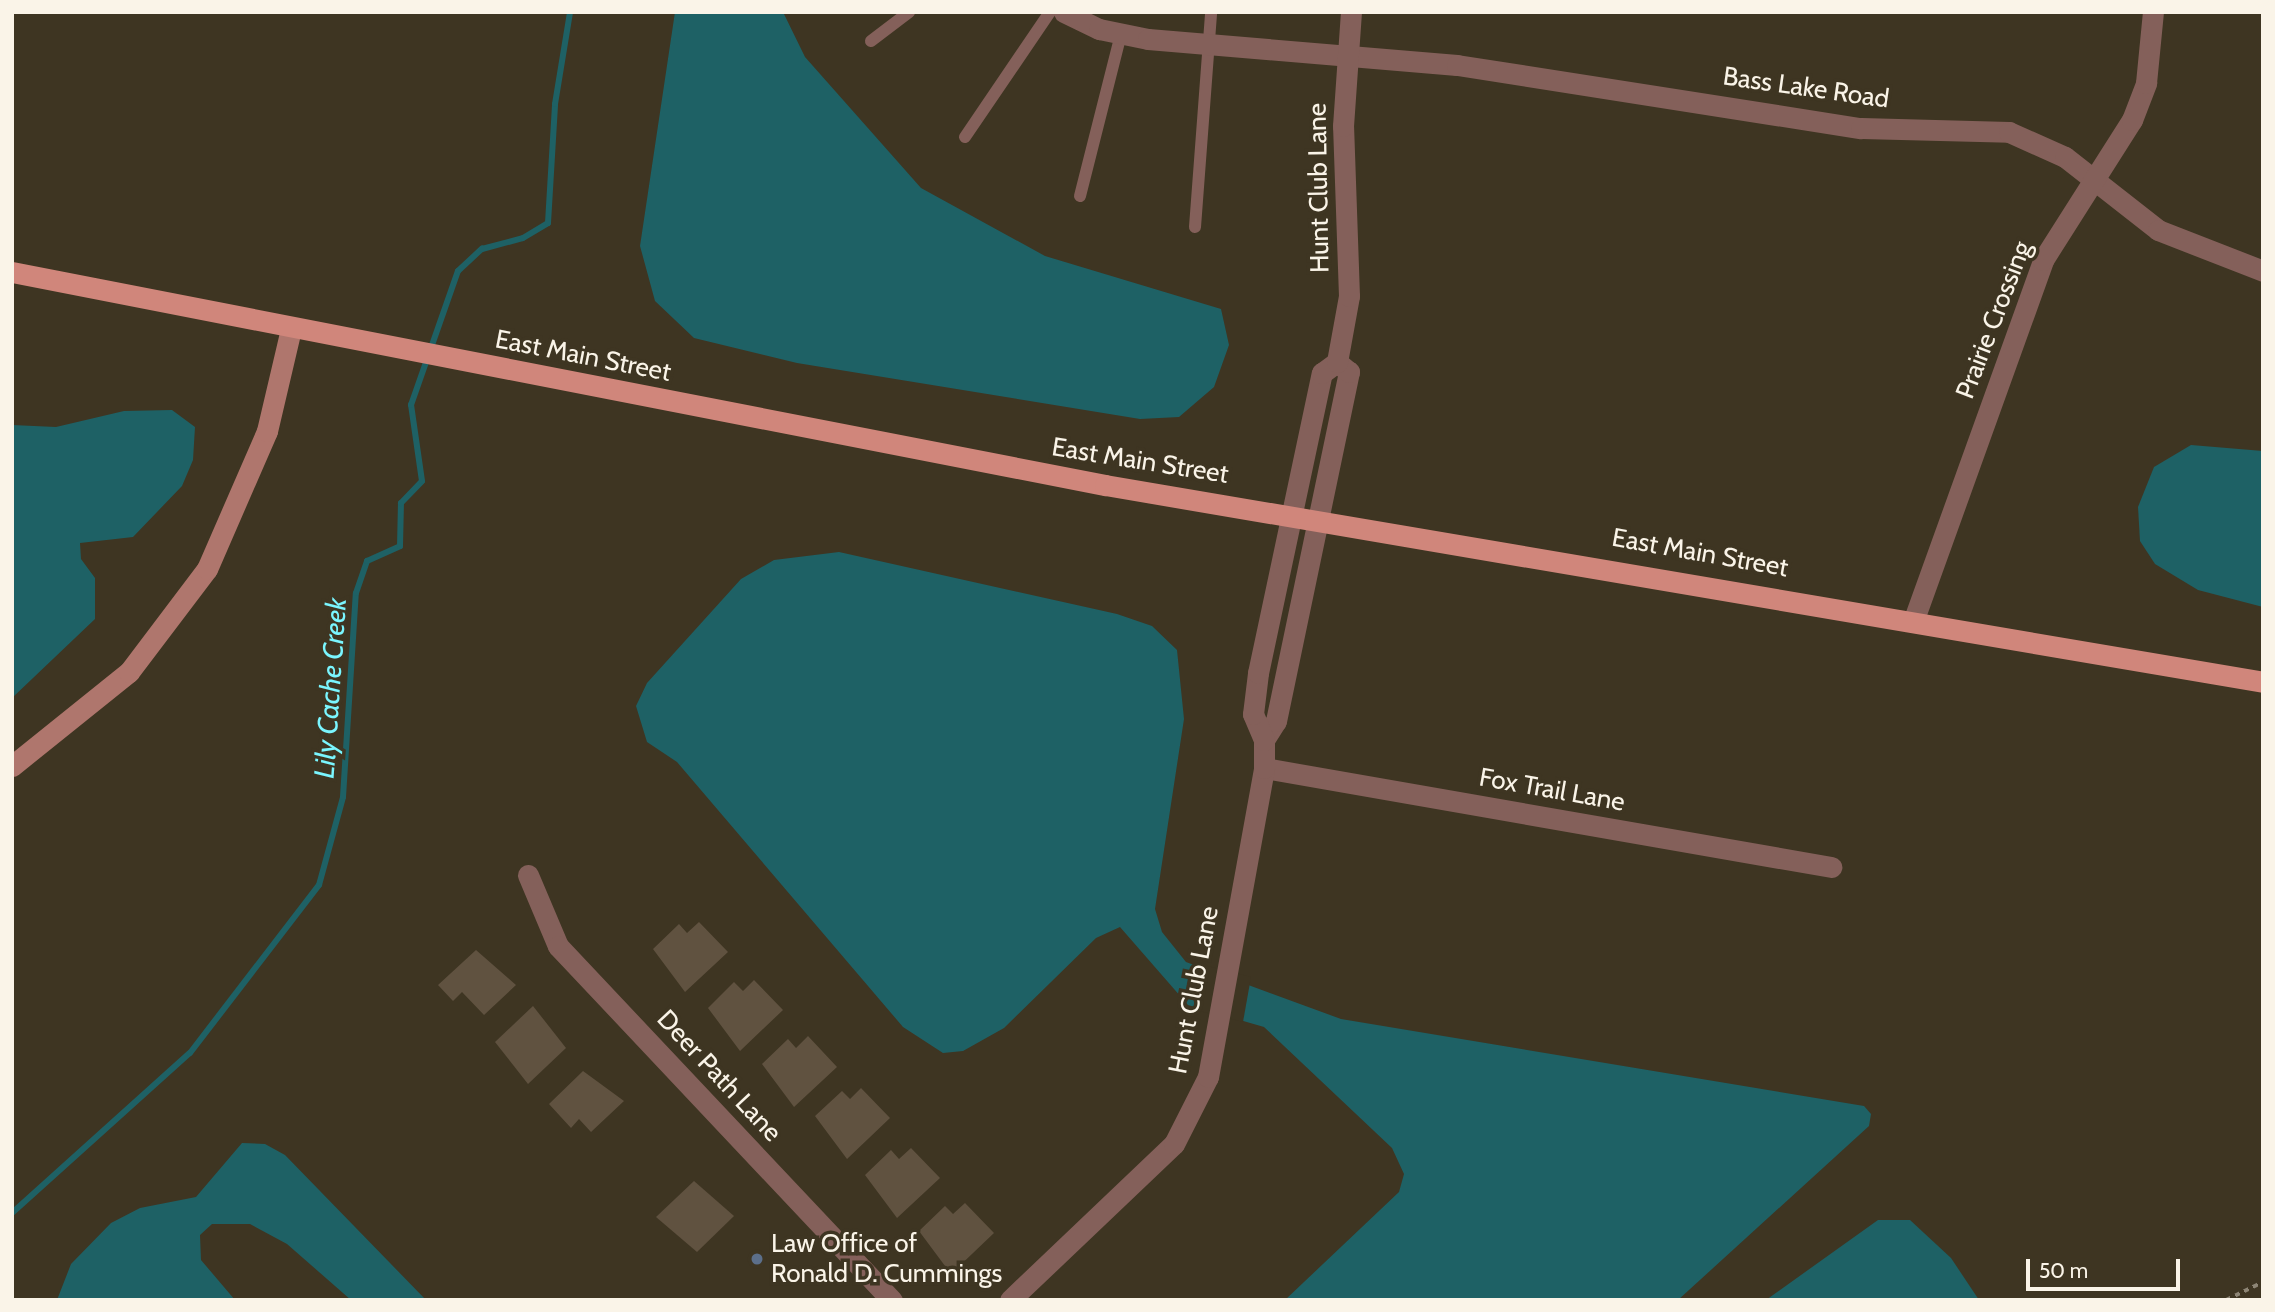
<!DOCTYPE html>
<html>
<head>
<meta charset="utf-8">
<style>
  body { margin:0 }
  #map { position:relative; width:2275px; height:1312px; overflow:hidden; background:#3e3522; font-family:Cabin,sans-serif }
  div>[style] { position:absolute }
  .water>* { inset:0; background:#1e6165 }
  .pier>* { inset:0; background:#3e3522 }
  .stream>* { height:6px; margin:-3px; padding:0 3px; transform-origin:3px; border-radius:3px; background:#1e6165 }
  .building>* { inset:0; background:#605240 }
  .path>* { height:3.5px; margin-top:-1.75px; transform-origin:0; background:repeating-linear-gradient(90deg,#8d8575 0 5px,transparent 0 10px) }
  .lane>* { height:12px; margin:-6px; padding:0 6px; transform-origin:6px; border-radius:6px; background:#84605a }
  .street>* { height:21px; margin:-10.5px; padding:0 10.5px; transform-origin:10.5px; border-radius:10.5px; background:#84605a }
  .secondary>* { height:21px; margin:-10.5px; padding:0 10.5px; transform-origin:10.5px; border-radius:10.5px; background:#af766d }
  .primary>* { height:21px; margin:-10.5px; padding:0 10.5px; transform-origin:10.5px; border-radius:10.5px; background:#d0867b }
  .dots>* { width:19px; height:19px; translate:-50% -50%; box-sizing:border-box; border:4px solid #3e3522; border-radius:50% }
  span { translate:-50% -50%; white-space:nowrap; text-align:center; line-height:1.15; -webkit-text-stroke:7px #3e3522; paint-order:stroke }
  .street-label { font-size:26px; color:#faf4e8 }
  .poi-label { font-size:26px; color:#faf4e8 }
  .left { translate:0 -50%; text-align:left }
  .water-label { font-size:28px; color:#7af6ff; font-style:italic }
  .frame { position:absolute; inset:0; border:14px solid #faf4e8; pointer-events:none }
  .scale { position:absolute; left:2026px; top:1259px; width:154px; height:32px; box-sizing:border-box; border:4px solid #faf4e8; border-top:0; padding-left:9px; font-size:21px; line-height:24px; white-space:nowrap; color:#faf4e8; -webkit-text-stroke:5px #3e3522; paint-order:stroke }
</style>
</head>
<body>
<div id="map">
  <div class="water">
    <div style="clip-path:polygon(675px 12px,783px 12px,805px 57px,921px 188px,1045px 256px,1221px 309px,1229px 345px,1214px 387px,1179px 417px,1140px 419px,797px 363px,694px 338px,655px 301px,640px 246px)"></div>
    <div style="clip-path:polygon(172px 410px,195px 427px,193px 460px,182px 486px,133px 537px,80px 543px,81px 559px,95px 578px,95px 619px,12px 698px,12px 425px,56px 427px,124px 411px)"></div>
    <div style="clip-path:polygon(2191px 445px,2263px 451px,2263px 607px,2198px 590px,2155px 564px,2140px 541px,2138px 507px,2154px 467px)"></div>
    <div style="clip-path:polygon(839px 552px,1117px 614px,1152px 626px,1177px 650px,1184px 719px,1155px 909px,1162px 932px,1186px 962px,1341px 1019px,1864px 1106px,1871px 1114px,1869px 1126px,1678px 1300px,1285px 1300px,1399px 1192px,1404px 1174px,1392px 1148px,1264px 1027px,1188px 1005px,1120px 927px,1096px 938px,1004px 1028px,963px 1051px,943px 1053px,903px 1027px,677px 762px,647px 742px,636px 706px,647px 683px,741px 579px,774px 560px)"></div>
    <div style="clip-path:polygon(242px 1143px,265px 1144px,285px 1155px,426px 1300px,351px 1300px,287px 1244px,250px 1224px,212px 1224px,200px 1235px,201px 1260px,235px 1300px,57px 1300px,71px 1264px,111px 1223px,140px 1208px,196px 1197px)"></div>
    <div style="clip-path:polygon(1878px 1220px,1910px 1220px,1951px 1258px,1979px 1300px,1766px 1300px)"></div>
  </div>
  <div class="pier">
    <div style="clip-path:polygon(1204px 965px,1251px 977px,1243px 1022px,1196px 1010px)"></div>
  </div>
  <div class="stream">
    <div style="left:12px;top:1213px;width:239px;rotate:-42deg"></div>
    <div style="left:190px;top:1053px;width:212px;rotate:-52.5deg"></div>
    <div style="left:319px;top:885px;width:91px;rotate:-74.7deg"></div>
    <div style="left:343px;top:797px;width:204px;rotate:-86.4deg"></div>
    <div style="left:356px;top:593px;width:34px;rotate:-71deg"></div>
    <div style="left:367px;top:561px;width:36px;rotate:-24deg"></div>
    <div style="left:400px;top:546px;width:43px;rotate:-88.7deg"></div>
    <div style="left:401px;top:503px;width:30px;rotate:-46deg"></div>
    <div style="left:422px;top:481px;width:77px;rotate:-98.2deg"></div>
    <div style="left:411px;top:405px;width:142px;rotate:-70.7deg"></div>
    <div style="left:458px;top:271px;width:33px;rotate:-43deg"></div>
    <div style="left:482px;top:249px;width:42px;rotate:-15deg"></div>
    <div style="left:523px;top:238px;width:29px;rotate:-31deg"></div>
    <div style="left:548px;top:223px;width:119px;rotate:-86.6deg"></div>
    <div style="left:555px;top:104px;width:93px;rotate:-80.7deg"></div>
  </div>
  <div class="building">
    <div style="clip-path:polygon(699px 922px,728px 952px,685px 992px,653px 949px,679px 924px,687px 933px)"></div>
    <div style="clip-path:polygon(476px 950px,516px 985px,484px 1015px,462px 992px,453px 1001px,438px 985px)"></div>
    <div style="clip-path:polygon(754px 980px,783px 1010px,740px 1051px,708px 1008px,734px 982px,743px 991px)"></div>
    <div style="clip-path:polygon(533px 1006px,566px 1048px,528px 1084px,495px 1042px)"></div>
    <div style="clip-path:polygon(808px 1036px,837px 1067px,794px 1107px,762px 1064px,788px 1039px,796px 1048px)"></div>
    <div style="clip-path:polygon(583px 1071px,624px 1101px,591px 1132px,579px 1119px,571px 1128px,549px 1104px)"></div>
    <div style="clip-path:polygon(861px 1088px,890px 1118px,847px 1159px,815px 1116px,842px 1091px,850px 1099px)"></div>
    <div style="clip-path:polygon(911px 1148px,940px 1178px,897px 1218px,865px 1175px,891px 1150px,899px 1159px)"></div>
    <div style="clip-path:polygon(694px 1181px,734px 1216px,697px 1252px,656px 1217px)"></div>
    <div style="clip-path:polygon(965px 1203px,994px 1233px,951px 1274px,919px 1231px,945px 1206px,953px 1214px)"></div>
  </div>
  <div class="path">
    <div style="left:2226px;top:1300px;width:41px;rotate:-25.9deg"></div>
  </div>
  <div class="lane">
    <div style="left:871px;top:41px;width:48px;rotate:-37.3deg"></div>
    <div style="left:965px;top:137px;width:151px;rotate:-55.8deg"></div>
    <div style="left:1080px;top:196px;width:167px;rotate:-75.8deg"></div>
    <div style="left:1195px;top:227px;width:216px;rotate:-85.7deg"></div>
  </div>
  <div class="street">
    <div style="left:1064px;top:12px;width:39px;rotate:26deg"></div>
    <div style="left:1099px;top:29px;width:50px;rotate:11.5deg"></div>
    <div style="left:1148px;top:39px;width:310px;rotate:4.8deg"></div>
    <div style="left:1457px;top:65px;width:409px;rotate:8.9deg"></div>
    <div style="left:1861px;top:128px;width:148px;rotate:1.5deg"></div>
    <div style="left:2009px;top:132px;width:61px;rotate:24.1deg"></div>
    <div style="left:2065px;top:157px;width:118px;rotate:38.1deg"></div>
    <div style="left:2158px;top:230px;width:113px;rotate:21.3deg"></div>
    <div style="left:1914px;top:619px;width:381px;rotate:-70.2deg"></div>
    <div style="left:2043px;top:260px;width:166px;rotate:-57.6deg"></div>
    <div style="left:2132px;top:120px;width:40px;rotate:-69deg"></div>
    <div style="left:2146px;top:83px;width:71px;rotate:-84.4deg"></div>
    <div style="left:1264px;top:740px;width:22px;rotate:-58deg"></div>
    <div style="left:1276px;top:721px;width:357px;rotate:-78.2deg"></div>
    <div style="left:1349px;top:372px;width:16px;rotate:-140deg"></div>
    <div style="left:1264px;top:768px;width:576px;rotate:9.9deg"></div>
    <div style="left:528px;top:875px;width:77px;rotate:67.1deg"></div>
    <div style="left:558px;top:946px;width:487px;rotate:46.7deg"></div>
    <div style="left:1010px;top:1300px;width:226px;rotate:-43.6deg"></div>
    <div style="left:1174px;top:1144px;width:75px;rotate:-63.1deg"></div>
    <div style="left:1208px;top:1077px;width:314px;rotate:-79.7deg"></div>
    <div style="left:1264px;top:768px;width:28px;rotate:-90deg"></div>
    <div style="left:1264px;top:740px;width:28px;rotate:-113deg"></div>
    <div style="left:1253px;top:714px;width:41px;rotate:-83deg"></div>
    <div style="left:1258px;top:673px;width:307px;rotate:-78deg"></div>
    <div style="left:1322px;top:373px;width:19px;rotate:-36deg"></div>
    <div style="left:1337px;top:362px;width:67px;rotate:-79.7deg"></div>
    <div style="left:1349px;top:296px;width:170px;rotate:-92deg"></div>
    <div style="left:1343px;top:126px;width:114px;rotate:-86deg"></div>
  </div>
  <div class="secondary">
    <div style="left:12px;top:766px;width:150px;rotate:-38.8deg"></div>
    <div style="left:129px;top:672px;width:129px;rotate:-52.9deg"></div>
    <div style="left:207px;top:569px;width:150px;rotate:-66.5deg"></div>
    <div style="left:267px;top:431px;width:105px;rotate:-76.8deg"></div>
  </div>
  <div class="primary">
    <div style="left:12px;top:272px;width:1114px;rotate:11.03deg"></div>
    <div style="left:1105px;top:485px;width:1175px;rotate:9.65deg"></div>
  </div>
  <div class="dots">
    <div style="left:757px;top:1259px;background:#5c6f8a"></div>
  </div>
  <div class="street-label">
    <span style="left:1806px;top:88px;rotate:8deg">Bass Lake Road</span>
    <span style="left:1319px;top:188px;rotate:-91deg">Hunt Club Lane</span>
    <span style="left:1994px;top:320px;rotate:-69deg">Prairie Crossing</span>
    <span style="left:583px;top:356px;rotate:11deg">East Main Street</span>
    <span style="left:1140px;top:461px;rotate:9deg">East Main Street</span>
    <span style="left:1700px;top:553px;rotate:10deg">East Main Street</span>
    <span style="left:1552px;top:790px;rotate:10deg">Fox Trail Lane</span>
    <span style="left:1194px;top:990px;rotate:-79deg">Hunt Club Lane</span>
    <span style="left:719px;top:1076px;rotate:47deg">Deer Path Lane</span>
  </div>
  <div class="poi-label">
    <span class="left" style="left:771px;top:1259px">Law Office of<br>Ronald D. Cummings</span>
  </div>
  <div class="water-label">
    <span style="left:330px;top:688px;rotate:-86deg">Lily Cache Creek</span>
  </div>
  <div class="frame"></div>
  <div class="scale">50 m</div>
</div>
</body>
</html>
